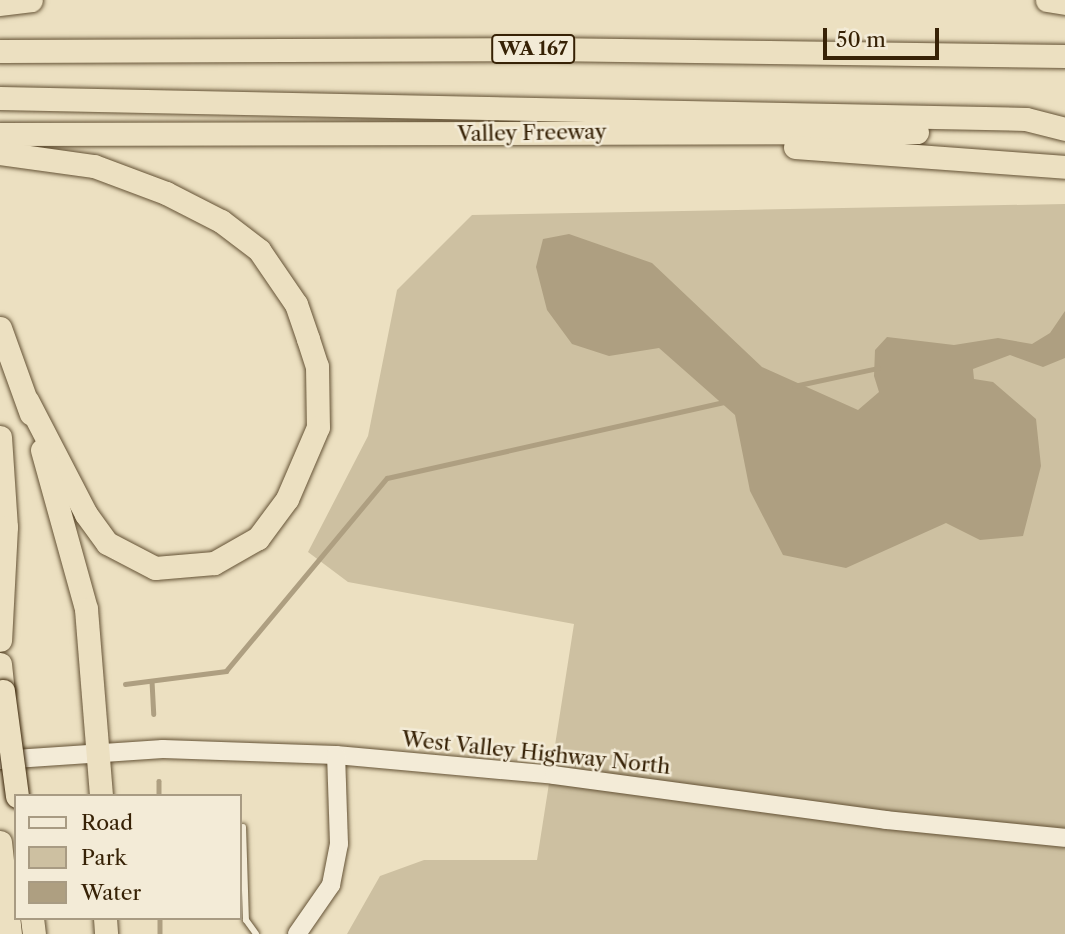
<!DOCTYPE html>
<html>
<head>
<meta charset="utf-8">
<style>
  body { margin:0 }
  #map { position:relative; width:1065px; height:934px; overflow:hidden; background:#ece0c1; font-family:"Libre Caslon Text",serif }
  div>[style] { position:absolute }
  .green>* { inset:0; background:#cdc0a1 }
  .water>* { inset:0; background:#ae9f81 }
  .stream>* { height:4.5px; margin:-2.25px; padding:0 2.25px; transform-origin:2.25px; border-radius:2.25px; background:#ae9f81 }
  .roads { filter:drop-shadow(0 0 2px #645235) drop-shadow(0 0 2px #645235) }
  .lane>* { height:6px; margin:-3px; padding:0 3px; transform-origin:3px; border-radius:3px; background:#f3ebd7 }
  .secondary>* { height:18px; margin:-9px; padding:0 9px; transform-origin:9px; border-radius:9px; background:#f3ebd7 }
  .highway>* { height:23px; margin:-11.5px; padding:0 11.5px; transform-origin:11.5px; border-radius:11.5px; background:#ece0c1 }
  .bridges { filter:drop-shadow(0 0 2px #372206) drop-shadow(0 0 2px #372206) }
  .highway-bridge>* { height:23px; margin:-11.5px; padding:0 11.5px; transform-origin:11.5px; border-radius:11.5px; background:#ece0c1 }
  span { translate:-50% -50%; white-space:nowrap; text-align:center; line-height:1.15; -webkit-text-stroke:5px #f3ebd7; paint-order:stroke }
  .shield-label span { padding:2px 5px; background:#f3ebd7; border:2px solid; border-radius:5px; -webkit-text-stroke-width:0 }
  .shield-label { font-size:19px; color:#372206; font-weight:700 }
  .street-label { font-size:21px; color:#372206 }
  .legend { position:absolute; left:14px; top:794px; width:228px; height:126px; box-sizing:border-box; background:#f3ebd7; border:2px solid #a89b83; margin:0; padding:9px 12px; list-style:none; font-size:21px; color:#372206 }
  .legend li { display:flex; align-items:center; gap:14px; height:35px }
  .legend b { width:35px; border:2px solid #a89b83 }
  .scale { position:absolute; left:823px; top:28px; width:116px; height:32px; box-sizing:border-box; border:4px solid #372206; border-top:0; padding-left:9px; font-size:21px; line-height:24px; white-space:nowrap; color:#372206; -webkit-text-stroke:5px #f3ebd7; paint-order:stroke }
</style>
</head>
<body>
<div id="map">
  <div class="green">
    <div style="clip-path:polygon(1065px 204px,1065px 934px,347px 934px,380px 876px,424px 860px,537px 860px,574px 624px,348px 582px,308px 552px,368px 436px,397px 290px,472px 215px)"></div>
  </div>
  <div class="water">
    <div style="clip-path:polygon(569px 234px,652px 263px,762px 367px,858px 410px,879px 392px,874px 376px,875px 350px,887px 337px,954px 345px,998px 338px,1032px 344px,1050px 333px,1065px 311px,1065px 358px,1043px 367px,1010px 355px,973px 369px,974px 379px,993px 382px,1036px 419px,1041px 466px,1023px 536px,980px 540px,946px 523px,846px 568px,783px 555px,750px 491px,735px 415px,659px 348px,609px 356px,572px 344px,547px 310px,536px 267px,543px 239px)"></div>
  </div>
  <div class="stream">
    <div style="left:794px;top:386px;width:86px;rotate:-12.1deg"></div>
    <div style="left:152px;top:681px;width:33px;rotate:87deg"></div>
    <div style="left:125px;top:684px;width:102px;rotate:-7.3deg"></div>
    <div style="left:226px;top:671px;width:251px;rotate:-50.2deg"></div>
    <div style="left:387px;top:478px;width:345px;rotate:-12.7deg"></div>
    <div style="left:159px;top:781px;width:15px;rotate:90deg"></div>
    <div style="left:160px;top:918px;width:16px;rotate:90deg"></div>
  </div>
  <div class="roads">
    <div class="lane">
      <div style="left:243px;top:827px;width:93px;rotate:88.2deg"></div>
      <div style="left:246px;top:920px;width:17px;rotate:54deg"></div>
    </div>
    <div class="secondary">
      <div style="left:0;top:760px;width:163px;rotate:-3.9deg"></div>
      <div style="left:163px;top:749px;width:173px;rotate:2deg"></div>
      <div style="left:336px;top:755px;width:219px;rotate:5.2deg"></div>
      <div style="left:554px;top:775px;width:335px;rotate:7.7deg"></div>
      <div style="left:886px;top:820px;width:180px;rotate:5.7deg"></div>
      <div style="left:297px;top:934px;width:60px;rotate:-55.2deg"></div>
      <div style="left:331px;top:885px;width:42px;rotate:-79deg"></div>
      <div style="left:339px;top:844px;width:89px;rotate:-91.9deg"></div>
    </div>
    <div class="highway">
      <div style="left:1047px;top:0;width:18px;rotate:9deg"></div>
      <div style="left:0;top:4px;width:31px;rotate:-7deg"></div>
      <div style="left:0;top:51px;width:546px;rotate:-0.21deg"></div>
      <div style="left:546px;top:49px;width:519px;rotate:0.77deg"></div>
      <div style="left:0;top:98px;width:1026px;rotate:1.17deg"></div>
      <div style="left:1026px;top:119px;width:40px;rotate:14.4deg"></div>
      <div style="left:0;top:134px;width:917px;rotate:-0.12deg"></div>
      <div style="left:795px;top:147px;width:271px;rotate:4.2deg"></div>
      <div style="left:0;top:153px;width:95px;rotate:7.9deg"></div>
      <div style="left:94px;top:166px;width:77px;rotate:20.6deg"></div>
      <div style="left:166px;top:193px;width:62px;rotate:27deg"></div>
      <div style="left:221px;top:221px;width:48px;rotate:37.3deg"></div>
      <div style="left:259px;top:250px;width:65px;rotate:55.6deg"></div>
      <div style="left:296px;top:304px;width:37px;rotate:71deg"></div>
      <div style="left:308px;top:339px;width:28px;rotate:72deg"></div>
      <div style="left:317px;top:366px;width:61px;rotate:89.1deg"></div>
      <div style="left:318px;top:427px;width:78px;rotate:113.3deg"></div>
      <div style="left:287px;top:499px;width:49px;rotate:126.6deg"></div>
      <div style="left:258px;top:538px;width:51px;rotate:150.4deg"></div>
      <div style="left:214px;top:563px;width:59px;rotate:175.2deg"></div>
      <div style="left:155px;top:568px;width:54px;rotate:-152.5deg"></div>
      <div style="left:107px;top:543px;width:36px;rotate:-126deg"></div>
      <div style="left:86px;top:514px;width:128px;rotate:-117.4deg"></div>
      <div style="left:0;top:328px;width:91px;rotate:70.2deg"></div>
      <div style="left:0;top:437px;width:90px;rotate:86.2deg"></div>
      <div style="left:6px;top:527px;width:113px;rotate:93deg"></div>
      <div style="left:42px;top:450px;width:165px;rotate:74.5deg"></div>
      <div style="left:86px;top:609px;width:188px;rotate:85.4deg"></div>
      <div style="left:0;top:664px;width:27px;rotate:84deg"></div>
      <div style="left:0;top:842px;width:93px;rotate:83.8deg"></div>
      <div style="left:32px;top:918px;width:16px;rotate:83deg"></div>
      <div style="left:105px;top:918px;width:16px;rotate:86deg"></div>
    </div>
  </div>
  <div class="bridges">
    <div class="highway-bridge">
      <div style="left:3px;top:691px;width:106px;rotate:82.4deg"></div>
    </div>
  </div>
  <div class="shield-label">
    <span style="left:533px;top:49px">WA 167</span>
  </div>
  <div class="street-label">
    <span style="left:532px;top:133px;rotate:-1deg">Valley Freeway</span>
    <span style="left:536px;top:753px;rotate:6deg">West Valley Highway North</span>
  </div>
  <ul class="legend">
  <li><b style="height:9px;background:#f3ebd7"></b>Road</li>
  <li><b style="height:19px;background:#cdc0a1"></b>Park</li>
  <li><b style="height:19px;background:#ae9f81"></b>Water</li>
  </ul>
  <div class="scale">50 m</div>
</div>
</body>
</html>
